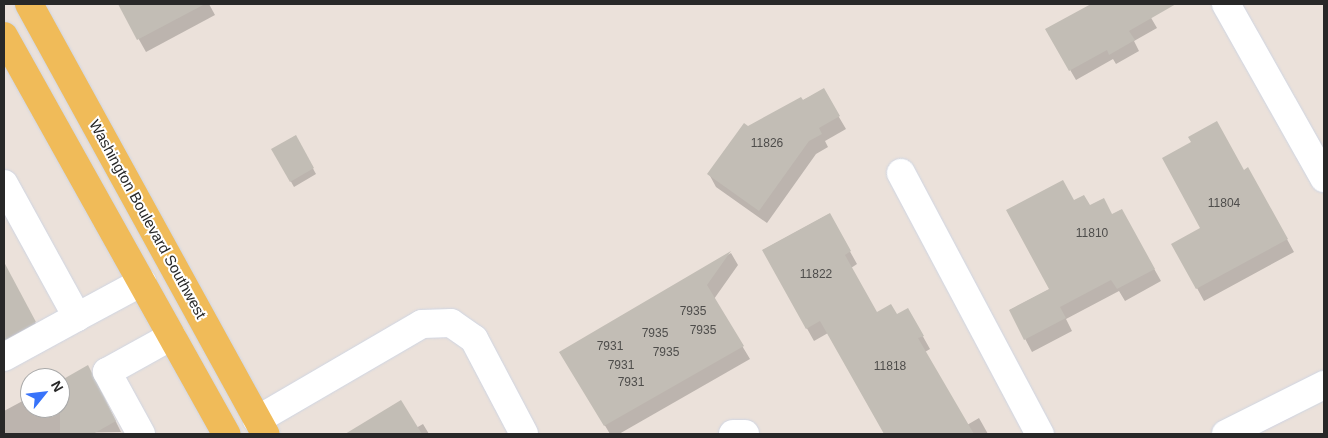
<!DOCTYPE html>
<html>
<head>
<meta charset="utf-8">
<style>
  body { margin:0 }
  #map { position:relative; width:1328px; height:438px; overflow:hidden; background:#ebe1da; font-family:Helvetica,sans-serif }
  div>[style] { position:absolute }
  .shadow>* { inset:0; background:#0003 }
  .building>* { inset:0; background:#c2bdb5 }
  .roads { filter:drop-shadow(0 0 1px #cfd5e2) drop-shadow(0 0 1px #cfd5e2) }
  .minor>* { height:28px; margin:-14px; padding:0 14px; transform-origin:14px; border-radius:14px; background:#fff }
  .major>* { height:28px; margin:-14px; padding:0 14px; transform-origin:14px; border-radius:14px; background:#f0bb59 }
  span { translate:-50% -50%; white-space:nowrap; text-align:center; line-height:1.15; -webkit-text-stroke:4px #fff; paint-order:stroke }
  .number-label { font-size:12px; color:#4e4d4b }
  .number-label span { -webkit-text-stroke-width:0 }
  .street-label { font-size:15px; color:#282828 }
  .frame { position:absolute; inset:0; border:5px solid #282828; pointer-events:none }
  .north { position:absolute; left:20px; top:368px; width:50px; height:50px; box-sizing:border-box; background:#fff; border:1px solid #a9a9a9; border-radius:50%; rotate:61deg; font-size:14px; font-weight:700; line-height:20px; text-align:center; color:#282828 }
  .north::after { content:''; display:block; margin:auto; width:18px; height:22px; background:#3873fa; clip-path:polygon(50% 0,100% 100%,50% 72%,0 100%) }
</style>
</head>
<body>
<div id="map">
  <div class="shadow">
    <div style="clip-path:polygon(119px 4px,209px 4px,215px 15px,146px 52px)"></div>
    <div style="clip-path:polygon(1093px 4px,1143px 4px,1157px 28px,1134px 41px,1139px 51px,1116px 64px,1113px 59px,1076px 80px,1047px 30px)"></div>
    <div style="clip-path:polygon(823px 90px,846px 129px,825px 141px,828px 147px,816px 154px,767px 223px,716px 187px,709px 174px,748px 128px)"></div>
    <div style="clip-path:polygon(295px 136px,316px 174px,294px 187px,273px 150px)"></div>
    <div style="clip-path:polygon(1244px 171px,1255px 181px,1294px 252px,1204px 301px,1173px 244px,1202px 228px)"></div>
    <div style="clip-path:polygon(1074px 201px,1112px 215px,1121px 210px,1161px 281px,1125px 301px,1119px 291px,1066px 319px,1072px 331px,1032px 352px,1010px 310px,1050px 289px)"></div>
    <div style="clip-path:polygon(829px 214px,857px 264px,851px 268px,876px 314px,897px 316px,908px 310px,930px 349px,925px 352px,967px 425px,979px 418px,988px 434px,885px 434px,828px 333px,814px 341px,763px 250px)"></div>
    <div style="clip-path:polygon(731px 253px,738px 265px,714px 299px,750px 359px,619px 434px,610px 434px,561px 352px)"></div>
    <div style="clip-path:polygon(16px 288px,42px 335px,4px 356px,4px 294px)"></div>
    <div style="clip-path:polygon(94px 377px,121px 432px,4px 434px,4px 411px,30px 397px,30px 408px,60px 408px,60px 381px)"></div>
    <div style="clip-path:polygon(400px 402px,416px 428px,423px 424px,429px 434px,347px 434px)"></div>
  </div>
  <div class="building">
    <div style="clip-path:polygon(118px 4px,205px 4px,137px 40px)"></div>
    <div style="clip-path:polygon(1091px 4px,1176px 4px,1129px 31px,1135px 40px,1109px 55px,1107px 50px,1069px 71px,1045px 29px)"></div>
    <div style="clip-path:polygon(824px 88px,840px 116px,819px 128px,822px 134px,809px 141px,759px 211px,707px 174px,744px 123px,748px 126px,801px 97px,803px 100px)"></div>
    <div style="clip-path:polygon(1217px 121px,1244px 170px,1248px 167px,1288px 239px,1196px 289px,1171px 244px,1200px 228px,1162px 158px,1191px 142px,1188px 137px)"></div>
    <div style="clip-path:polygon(296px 135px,314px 168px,290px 182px,271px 149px)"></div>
    <div style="clip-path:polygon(1063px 180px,1074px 200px,1084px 195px,1090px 205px,1104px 198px,1112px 214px,1122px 209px,1155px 269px,1117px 289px,1111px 280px,1060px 307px,1066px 318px,1024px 340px,1009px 310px,1049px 289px,1006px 210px)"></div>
    <div style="clip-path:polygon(830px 213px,851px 251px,845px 255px,877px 312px,891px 304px,897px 314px,908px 308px,924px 336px,918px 338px,974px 434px,884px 434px,820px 321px,806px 329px,762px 250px)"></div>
    <div style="clip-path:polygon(731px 251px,707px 285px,744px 346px,604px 426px,559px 352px)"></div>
    <div style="clip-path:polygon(4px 262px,36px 322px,4px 339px)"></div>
    <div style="clip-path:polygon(88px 365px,116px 421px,93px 434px,60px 434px,60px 381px)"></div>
    <div style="clip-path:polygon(401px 400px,422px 434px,345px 434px)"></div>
  </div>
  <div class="roads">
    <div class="minor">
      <div style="left:1226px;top:4px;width:200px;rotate:60.6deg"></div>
      <div style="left:901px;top:173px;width:296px;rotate:62deg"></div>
      <div style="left:4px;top:184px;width:152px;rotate:61.2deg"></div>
      <div style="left:77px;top:317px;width:74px;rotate:-28.3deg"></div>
      <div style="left:4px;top:357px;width:83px;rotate:-28.7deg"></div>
      <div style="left:257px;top:420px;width:191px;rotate:-30.2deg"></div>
      <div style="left:422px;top:324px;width:29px;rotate:-2deg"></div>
      <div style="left:451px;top:323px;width:28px;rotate:35deg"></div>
      <div style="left:474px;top:339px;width:107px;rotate:62.2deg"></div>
      <div style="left:141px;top:434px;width:71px;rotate:-118.7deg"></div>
      <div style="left:107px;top:372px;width:74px;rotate:-29deg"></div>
      <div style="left:733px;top:434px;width:12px"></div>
      <div style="left:1226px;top:434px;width:110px;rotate:-26.6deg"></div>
    </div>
    <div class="major">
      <div style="left:29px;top:4px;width:491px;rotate:61.2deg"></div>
      <div style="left:4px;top:36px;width:456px;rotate:60.8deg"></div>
    </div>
  </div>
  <div class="number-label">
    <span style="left:767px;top:144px">11826</span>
    <span style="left:1224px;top:204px">11804</span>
    <span style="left:1092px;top:234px">11810</span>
    <span style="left:816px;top:275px">11822</span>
    <span style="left:693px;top:312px">7935</span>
    <span style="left:703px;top:331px">7935</span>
    <span style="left:655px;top:334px">7935</span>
    <span style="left:610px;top:347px">7931</span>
    <span style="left:666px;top:353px">7935</span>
    <span style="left:621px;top:366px">7931</span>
    <span style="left:890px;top:367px">11818</span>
    <span style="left:631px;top:383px">7931</span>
  </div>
  <div class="street-label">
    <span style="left:148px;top:219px;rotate:61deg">Washington Boulevard Southwest</span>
  </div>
  <div class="frame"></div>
  <div class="north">N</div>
</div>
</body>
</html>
